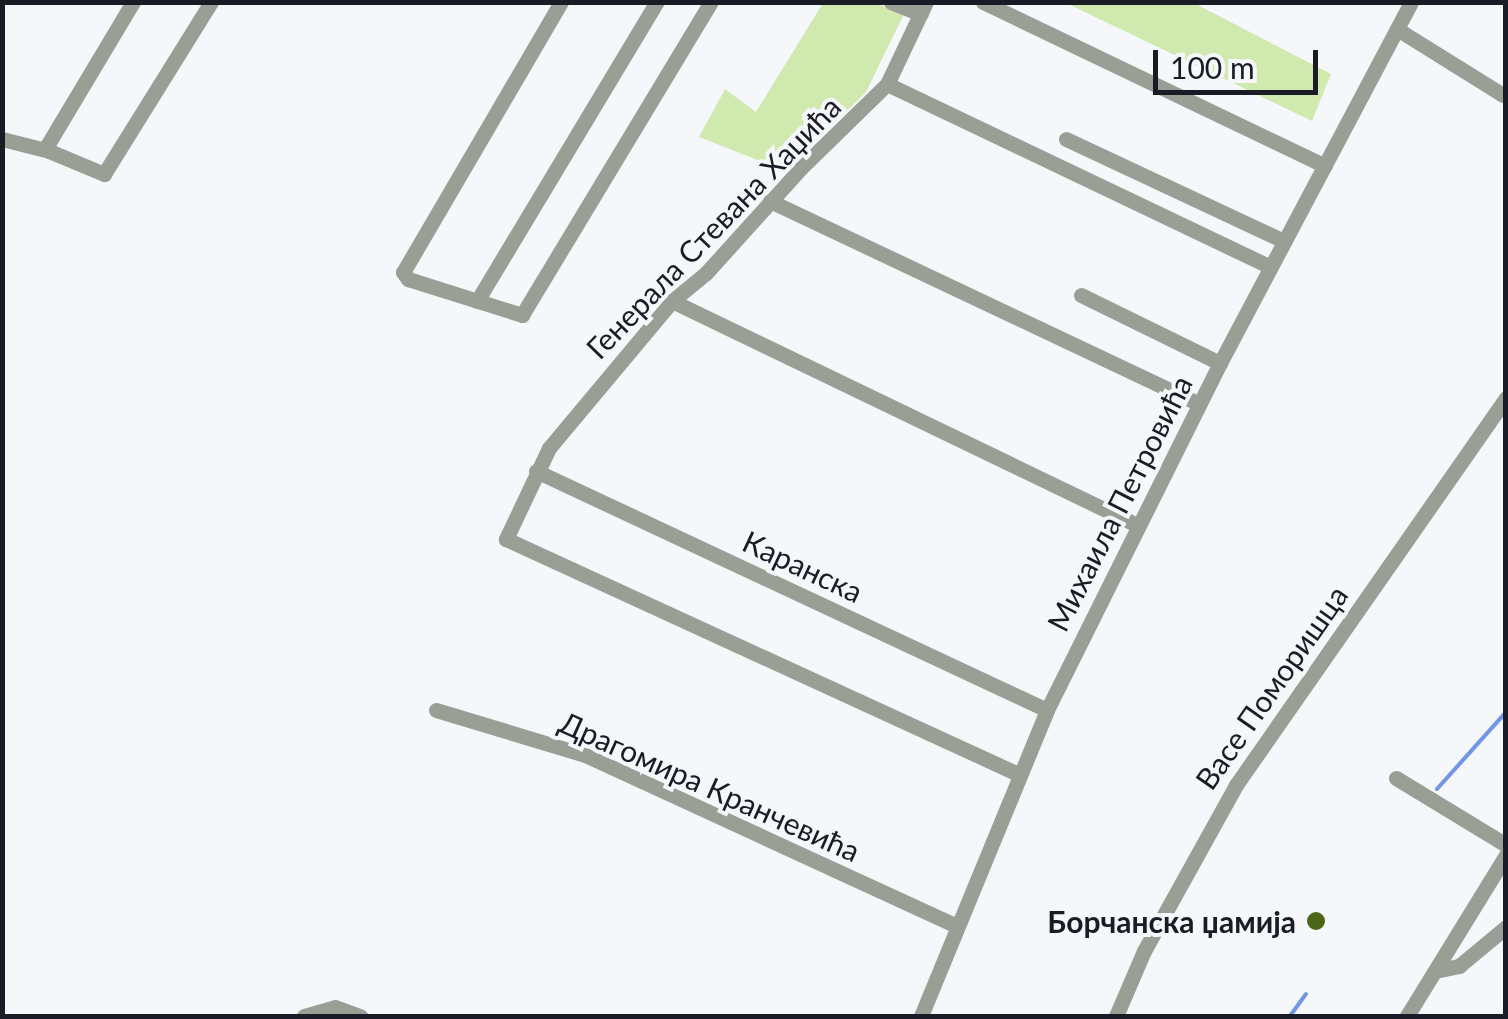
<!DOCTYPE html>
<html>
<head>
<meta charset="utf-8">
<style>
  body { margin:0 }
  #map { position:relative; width:1508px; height:1019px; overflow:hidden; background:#f5f7fb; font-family:Lato,sans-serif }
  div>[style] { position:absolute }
  .green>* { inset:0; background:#d0e9ae }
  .stream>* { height:4px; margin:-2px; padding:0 2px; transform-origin:2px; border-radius:2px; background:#7195e7 }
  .minor>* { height:15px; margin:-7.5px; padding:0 7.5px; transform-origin:7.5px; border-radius:7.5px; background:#9a9f96 }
  .dots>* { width:28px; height:28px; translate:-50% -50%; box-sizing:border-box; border:5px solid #f5f7fb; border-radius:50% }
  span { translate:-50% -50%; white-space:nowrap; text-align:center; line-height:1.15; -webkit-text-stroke:8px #f5f7fb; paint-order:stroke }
  .street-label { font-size:30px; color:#191c24 }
  .poi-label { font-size:30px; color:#191c24; font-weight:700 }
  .right { translate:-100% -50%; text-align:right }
  .frame { position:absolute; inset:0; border:5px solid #191c24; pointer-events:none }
  .scale { position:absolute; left:1153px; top:50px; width:165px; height:45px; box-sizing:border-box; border:5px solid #191c24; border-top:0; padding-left:12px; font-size:30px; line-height:35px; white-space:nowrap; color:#191c24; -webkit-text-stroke:8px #f5f7fb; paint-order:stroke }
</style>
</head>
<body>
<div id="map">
  <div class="green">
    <div style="clip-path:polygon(823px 3px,875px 3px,904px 14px,866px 92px,786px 171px,699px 137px,725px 89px,756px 112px)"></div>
    <div style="clip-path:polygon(1066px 3px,1194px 3px,1331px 74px,1312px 121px)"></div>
  </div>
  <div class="stream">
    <div style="left:1437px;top:789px;width:103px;rotate:-48.1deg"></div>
    <div style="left:1290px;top:1016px;width:27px;rotate:-54deg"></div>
  </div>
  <div class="minor">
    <div style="left:133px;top:2px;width:165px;rotate:120.9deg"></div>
    <div style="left:48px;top:144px;width:7px;rotate:82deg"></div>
    <div style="left:49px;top:151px;width:60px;rotate:22.7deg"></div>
    <div style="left:104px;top:174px;width:203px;rotate:-58.1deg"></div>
    <div style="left:561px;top:2px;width:313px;rotate:120.3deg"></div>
    <div style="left:403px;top:272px;width:9px;rotate:54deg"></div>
    <div style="left:408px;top:279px;width:120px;rotate:17.5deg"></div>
    <div style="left:522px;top:315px;width:366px;rotate:-58.9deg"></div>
    <div style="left:891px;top:2px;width:32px;rotate:22deg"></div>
    <div style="left:926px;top:2px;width:91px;rotate:115.4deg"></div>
    <div style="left:887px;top:84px;width:122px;rotate:135.7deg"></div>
    <div style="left:800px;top:169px;width:140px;rotate:132.1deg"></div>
    <div style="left:706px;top:273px;width:44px;rotate:140.5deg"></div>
    <div style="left:672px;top:301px;width:192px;rotate:129.9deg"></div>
    <div style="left:549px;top:448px;width:101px;rotate:115.3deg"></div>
    <div style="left:506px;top:539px;width:563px;rotate:24.65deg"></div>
    <div style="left:983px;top:2px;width:379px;rotate:25.6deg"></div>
    <div style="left:1397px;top:29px;width:125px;rotate:31.9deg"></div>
    <div style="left:887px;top:84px;width:424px;rotate:25.5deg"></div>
    <div style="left:2px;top:139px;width:49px;rotate:14.3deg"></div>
    <div style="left:1066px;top:139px;width:241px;rotate:25.1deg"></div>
    <div style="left:770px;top:201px;width:475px;rotate:25.3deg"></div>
    <div style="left:1081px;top:295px;width:155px;rotate:26.1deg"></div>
    <div style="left:477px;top:301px;width:349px;rotate:-59deg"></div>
    <div style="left:672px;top:301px;width:516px;rotate:25.72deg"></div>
    <div style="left:536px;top:471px;width:564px;rotate:25.07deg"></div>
    <div style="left:436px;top:710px;width:156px;rotate:16.8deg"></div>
    <div style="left:585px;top:755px;width:409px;rotate:24.7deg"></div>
    <div style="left:1396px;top:778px;width:129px;rotate:31.3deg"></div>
    <div style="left:1435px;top:971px;width:25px;rotate:-12deg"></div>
    <div style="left:1459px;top:966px;width:61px;rotate:-39.7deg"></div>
    <div style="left:304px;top:1016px;width:32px;rotate:-16deg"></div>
    <div style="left:335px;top:1007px;width:27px;rotate:20deg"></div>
    <div style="left:921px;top:1016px;width:331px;rotate:-67.6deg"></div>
    <div style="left:1047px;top:710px;width:388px;rotate:-63.5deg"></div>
    <div style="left:1220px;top:363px;width:408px;rotate:-62.1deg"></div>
    <div style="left:1116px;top:1016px;width:71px;rotate:-66.7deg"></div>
    <div style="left:1144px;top:951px;width:190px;rotate:-61deg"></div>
    <div style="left:1236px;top:785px;width:472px;rotate:-55.1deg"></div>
    <div style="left:1407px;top:1016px;width:189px;rotate:-58.4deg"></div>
  </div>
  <div class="dots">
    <div style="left:1316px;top:921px;background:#4c6618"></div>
  </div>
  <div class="street-label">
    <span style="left:713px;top:227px;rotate:-46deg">Генерала Стевана Хаџића</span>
    <span style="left:1119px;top:503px;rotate:-63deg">Михаила Петровића</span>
    <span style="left:803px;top:566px;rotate:25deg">Каранска</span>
    <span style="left:1271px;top:687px;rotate:-55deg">Васе Поморишца</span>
    <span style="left:710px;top:786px;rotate:24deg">Драгомира Кранчевића</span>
  </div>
  <div class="poi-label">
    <span class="right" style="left:1296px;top:921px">Борчанска џамија</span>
  </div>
  <div class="frame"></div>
  <div class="scale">100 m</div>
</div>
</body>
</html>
